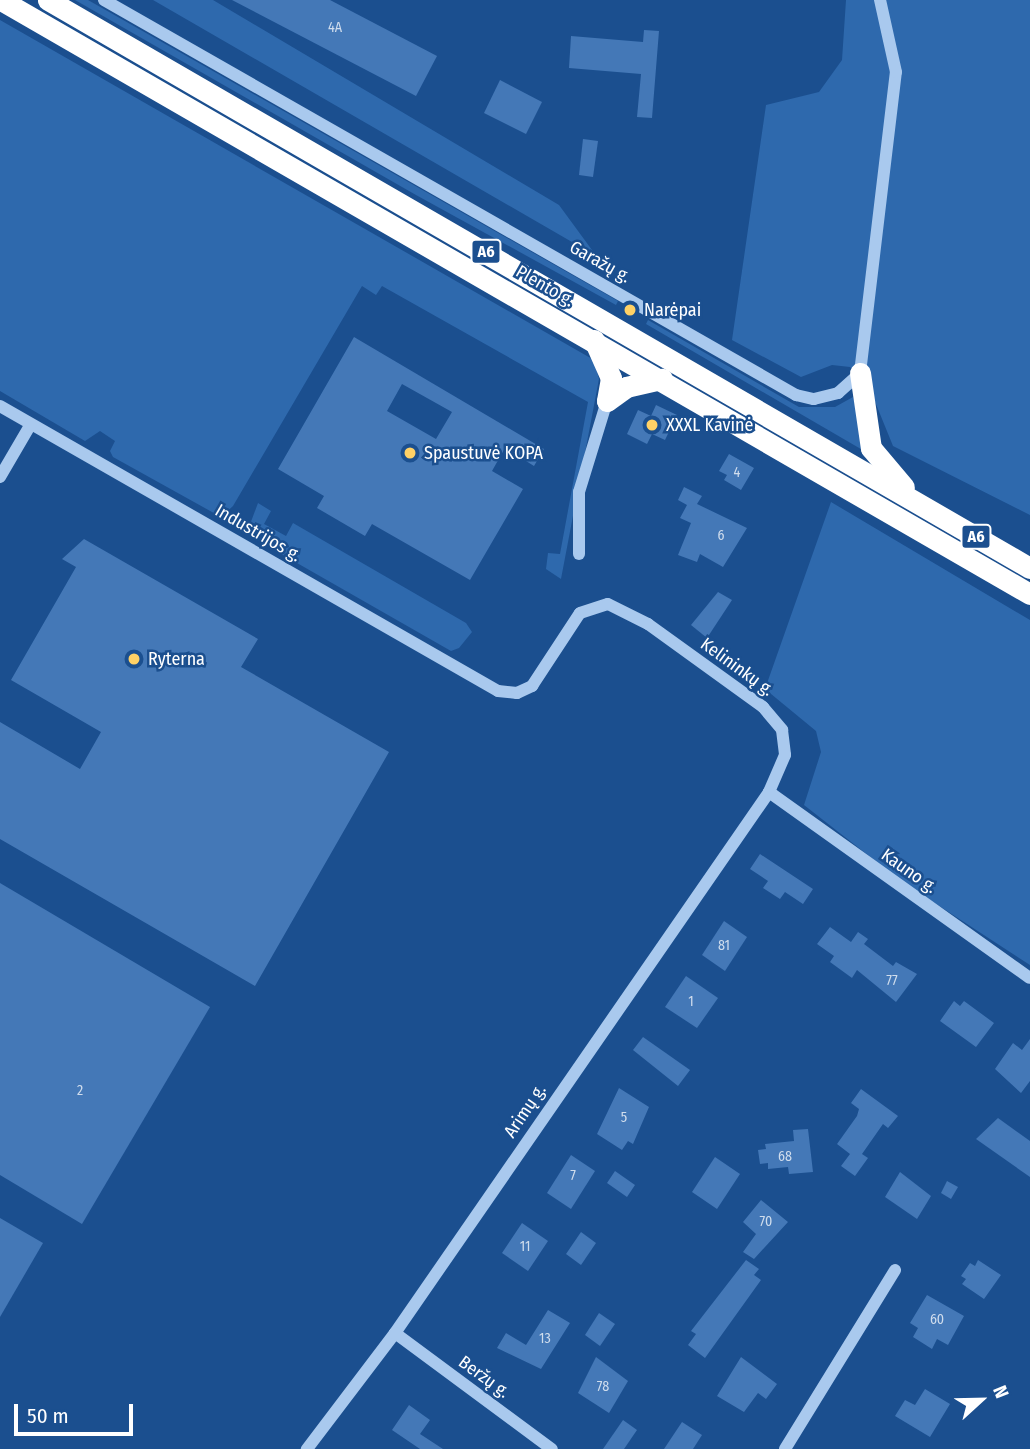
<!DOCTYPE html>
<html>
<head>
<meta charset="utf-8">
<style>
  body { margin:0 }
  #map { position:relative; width:1030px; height:1449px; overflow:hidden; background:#1b4f8f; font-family:"Fira Sans Condensed",sans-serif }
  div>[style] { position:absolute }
  .green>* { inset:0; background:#2e69ad }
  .building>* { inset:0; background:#4478b7 }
  .minor>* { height:12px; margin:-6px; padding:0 6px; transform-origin:6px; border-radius:6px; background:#a9c9ee }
  .highway>* { height:21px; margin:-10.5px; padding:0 10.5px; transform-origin:10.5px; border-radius:10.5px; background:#fff }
  .dots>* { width:19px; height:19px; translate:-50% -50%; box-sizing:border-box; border:4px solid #1b4f8f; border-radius:50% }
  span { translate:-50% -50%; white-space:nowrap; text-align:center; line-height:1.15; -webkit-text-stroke:5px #1b4f8f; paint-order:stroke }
  .number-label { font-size:14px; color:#d0dded }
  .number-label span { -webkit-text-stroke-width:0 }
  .shield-label span { padding:2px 5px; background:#1b4f8f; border:2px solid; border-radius:5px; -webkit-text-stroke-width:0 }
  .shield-label { font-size:16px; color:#fff; font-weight:700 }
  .street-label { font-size:18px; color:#fff }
  .poi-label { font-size:18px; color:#fff }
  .left { translate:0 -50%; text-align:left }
  .north { position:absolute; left:946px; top:1365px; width:70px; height:70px; -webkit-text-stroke:5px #1b4f8f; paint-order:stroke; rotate:68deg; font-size:19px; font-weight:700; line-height:28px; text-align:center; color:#fff }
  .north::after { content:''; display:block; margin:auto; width:24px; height:32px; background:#fff; clip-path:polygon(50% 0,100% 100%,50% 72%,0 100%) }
  .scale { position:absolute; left:14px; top:1404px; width:119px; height:32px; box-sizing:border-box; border:4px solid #fff; border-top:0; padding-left:9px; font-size:21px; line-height:24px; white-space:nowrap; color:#fff; -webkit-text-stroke:5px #1b4f8f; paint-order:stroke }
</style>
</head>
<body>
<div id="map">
  <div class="green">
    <div style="clip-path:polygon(75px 0,88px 0,618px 301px,616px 305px,416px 195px)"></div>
    <div style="clip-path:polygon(153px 0,213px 0,559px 205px,603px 265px,572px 242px)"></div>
    <div style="clip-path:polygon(846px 0,1030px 0,1030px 515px,893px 446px,867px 382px,850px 367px,832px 365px,801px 377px,732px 340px,766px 105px,819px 92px,842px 60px)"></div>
    <div style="clip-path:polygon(0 20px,594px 360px,599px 379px,561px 579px,546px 569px,548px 553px,560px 554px,588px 402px,382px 286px,376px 295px,362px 286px,233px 506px,221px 517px,113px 457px,110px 451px,115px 441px,100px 431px,85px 441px,0 391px)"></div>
    <div style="clip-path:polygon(648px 320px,799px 407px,835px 407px,853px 397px,866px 452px,646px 324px)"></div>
    <div style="clip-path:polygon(831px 502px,1030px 620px,1030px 965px,901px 881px,804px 805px,821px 752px,816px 731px,765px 689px)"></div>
    <div style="clip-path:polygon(258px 503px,271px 511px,264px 524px,286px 536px,293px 523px,466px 623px,472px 632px,459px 648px,451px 651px,255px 539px,248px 533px,249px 527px)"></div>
  </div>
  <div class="building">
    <div style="clip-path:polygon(232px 0,330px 0,437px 56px,416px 96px)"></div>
    <div style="clip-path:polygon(644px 30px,659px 31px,652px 118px,637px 117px,641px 74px,569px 68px,571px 36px,643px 42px)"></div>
    <div style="clip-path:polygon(500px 80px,542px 102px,526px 134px,484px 113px)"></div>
    <div style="clip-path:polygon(583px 139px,598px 141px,593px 177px,579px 175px)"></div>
    <div style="clip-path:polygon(evenodd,354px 337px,544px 449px,534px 466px,505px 448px,492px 471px,523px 489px,470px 580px,372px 524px,365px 536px,317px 508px,324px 496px,278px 469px,354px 337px,402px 384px,452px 412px,436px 439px,387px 411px,402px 384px)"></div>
    <div style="clip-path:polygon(656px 405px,677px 415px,665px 440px,652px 434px,647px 444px,627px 434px,638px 410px,651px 416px)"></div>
    <div style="clip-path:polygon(729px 454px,754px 468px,741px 490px,724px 480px,727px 475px,719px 471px)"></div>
    <div style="clip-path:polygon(684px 487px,702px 496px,697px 504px,747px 528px,723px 567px,700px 554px,697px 562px,678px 555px,691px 523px,680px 518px,687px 505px,678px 500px)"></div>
    <div style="clip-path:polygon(84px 539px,258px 639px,241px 667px,389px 752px,255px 986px,0 839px,0 722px,80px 769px,101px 732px,11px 680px,76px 567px,62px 559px)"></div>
    <div style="clip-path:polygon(718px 592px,732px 600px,707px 638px,691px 625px)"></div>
    <div style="clip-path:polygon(760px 854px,813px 889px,803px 904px,785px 892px,780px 899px,763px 888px,768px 881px,750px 869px)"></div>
    <div style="clip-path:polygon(0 883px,210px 1007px,82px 1224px,0 1175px)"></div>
    <div style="clip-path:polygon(724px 921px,747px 937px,725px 971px,702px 955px)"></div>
    <div style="clip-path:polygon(830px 927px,851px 942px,858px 932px,868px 939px,864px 944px,893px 966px,896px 962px,917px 974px,896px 1002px,857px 970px,852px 978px,830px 962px,834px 956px,817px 944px)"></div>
    <div style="clip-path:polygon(686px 976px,718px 998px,697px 1028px,665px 1007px)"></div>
    <div style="clip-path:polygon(954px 1001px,960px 1006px,964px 1001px,994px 1023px,976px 1047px,940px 1021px)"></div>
    <div style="clip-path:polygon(643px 1037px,690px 1070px,678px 1086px,633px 1050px)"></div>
    <div style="clip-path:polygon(1030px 1039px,1030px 1081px,1021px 1093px,995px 1069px,1013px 1043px,1022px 1050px)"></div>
    <div style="clip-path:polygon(619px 1088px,649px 1107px,633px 1144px,628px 1141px,622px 1150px,597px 1134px)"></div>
    <div style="clip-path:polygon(861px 1089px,898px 1116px,888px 1128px,883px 1124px,862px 1154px,868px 1158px,855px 1176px,841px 1166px,850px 1154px,837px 1144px,857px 1116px,859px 1109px,851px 1103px)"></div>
    <div style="clip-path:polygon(998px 1118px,1030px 1141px,1030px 1177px,976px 1139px)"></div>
    <div style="clip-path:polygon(808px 1129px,813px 1172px,789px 1174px,788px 1167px,768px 1169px,768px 1163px,760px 1164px,758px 1150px,766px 1149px,765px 1144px,794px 1141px,793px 1130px)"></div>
    <div style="clip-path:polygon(571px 1155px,595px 1171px,571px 1209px,547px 1193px)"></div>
    <div style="clip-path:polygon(715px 1157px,740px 1174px,717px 1209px,692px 1192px)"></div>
    <div style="clip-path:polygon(615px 1171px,635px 1185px,627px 1197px,607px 1183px)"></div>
    <div style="clip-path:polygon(900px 1172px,931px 1196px,917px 1219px,885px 1197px)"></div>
    <div style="clip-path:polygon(947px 1181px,958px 1187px,951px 1199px,941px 1193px)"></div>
    <div style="clip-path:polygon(761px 1200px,788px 1222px,754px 1259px,743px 1252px,756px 1234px,743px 1222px)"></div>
    <div style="clip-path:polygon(0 1218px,43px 1243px,0 1317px)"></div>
    <div style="clip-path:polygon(522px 1223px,548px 1241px,528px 1271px,502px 1253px)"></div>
    <div style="clip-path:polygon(581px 1232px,596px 1243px,581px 1265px,566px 1254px)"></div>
    <div style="clip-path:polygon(746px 1260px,759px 1269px,754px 1275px,761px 1280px,705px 1358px,688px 1345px,696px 1334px,691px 1331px)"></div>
    <div style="clip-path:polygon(978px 1260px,1001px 1275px,984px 1299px,962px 1284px,966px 1279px,961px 1276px,970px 1263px,975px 1266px)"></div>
    <div style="clip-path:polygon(927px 1295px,964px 1316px,948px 1345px,937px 1339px,932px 1349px,913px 1337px,918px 1328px,910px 1323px)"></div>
    <div style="clip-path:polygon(548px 1310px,570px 1323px,541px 1369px,497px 1348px,506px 1333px,526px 1345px)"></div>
    <div style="clip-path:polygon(599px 1313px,615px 1324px,600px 1346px,585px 1335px)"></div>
    <div style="clip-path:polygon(596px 1357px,628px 1381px,609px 1413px,578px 1393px)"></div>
    <div style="clip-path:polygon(741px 1357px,777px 1384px,766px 1399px,758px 1393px,744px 1412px,717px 1396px)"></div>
    <div style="clip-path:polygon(925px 1389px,950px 1404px,930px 1437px,895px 1416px,905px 1400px,915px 1405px)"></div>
    <div style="clip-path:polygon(409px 1405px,430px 1420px,420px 1434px,443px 1449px,420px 1449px,392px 1430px)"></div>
    <div style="clip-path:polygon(623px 1420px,637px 1430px,624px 1449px,603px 1449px)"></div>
    <div style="clip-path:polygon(682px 1422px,702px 1435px,693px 1449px,664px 1449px)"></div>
  </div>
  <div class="minor">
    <div style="left:104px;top:0;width:797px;rotate:29.72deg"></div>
    <div style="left:796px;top:395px;width:18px;rotate:13deg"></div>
    <div style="left:814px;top:399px;width:25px;rotate:-14deg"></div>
    <div style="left:838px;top:393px;width:30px;rotate:-42deg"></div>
    <div style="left:860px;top:373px;width:303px;rotate:-83.2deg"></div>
    <div style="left:896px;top:72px;width:74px;rotate:-102.5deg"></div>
    <div style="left:0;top:406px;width:574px;rotate:29.78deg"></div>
    <div style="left:498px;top:691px;width:19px;rotate:6deg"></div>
    <div style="left:517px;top:693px;width:17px;rotate:-25deg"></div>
    <div style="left:532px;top:686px;width:87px;rotate:-56.7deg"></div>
    <div style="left:580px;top:613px;width:29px;rotate:-18deg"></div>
    <div style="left:608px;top:604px;width:45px;rotate:26.6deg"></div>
    <div style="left:648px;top:624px;width:142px;rotate:35.8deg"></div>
    <div style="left:763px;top:707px;width:30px;rotate:50deg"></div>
    <div style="left:782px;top:730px;width:25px;rotate:83deg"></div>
    <div style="left:785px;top:755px;width:40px;rotate:113.4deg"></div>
    <div style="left:769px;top:792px;width:658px;rotate:124.66deg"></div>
    <div style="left:395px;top:1333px;width:146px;rotate:127.2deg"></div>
    <div style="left:0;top:477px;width:61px;rotate:-59.7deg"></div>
    <div style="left:579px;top:554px;width:62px;rotate:-90deg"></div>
    <div style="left:579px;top:492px;width:95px;rotate:-72.9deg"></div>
    <div style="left:769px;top:792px;width:320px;rotate:35.5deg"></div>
    <div style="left:395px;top:1333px;width:195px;rotate:36.5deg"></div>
    <div style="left:785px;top:1449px;width:210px;rotate:-58.4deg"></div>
  </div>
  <div class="highway">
    <div style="left:1px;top:0;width:1188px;rotate:30deg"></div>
    <div style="left:48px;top:0;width:1134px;rotate:30.05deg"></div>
    <div style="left:594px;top:340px;width:42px;rotate:65.9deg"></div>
    <div style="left:611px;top:378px;width:23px;rotate:100deg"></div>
    <div style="left:860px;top:373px;width:76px;rotate:81.7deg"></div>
    <div style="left:871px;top:448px;width:51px;rotate:49.8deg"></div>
    <div style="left:607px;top:401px;width:24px;rotate:-36deg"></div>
    <div style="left:626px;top:387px;width:37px;rotate:-13deg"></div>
  </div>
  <div class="dots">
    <div style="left:630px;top:310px;background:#ffd166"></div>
    <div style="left:652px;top:425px;background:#ffd166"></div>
    <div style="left:410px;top:453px;background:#ffd166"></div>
    <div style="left:134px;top:659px;background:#ffd166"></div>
  </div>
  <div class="number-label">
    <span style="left:335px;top:28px">4A</span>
    <span style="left:737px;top:473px">4</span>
    <span style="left:721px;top:536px">6</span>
    <span style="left:724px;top:946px">81</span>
    <span style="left:892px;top:981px">77</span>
    <span style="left:691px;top:1002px">1</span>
    <span style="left:80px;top:1091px">2</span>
    <span style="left:624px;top:1118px">5</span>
    <span style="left:785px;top:1157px">68</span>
    <span style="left:573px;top:1176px">7</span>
    <span style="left:766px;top:1222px">70</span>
    <span style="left:525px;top:1247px">11</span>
    <span style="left:937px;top:1320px">60</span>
    <span style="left:545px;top:1339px">13</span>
    <span style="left:603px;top:1387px">78</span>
  </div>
  <div class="shield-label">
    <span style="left:486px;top:252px">A6</span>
    <span style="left:976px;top:537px">A6</span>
  </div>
  <div class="street-label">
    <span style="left:600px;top:262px;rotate:29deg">Garažų g.</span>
    <span style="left:545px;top:286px;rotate:30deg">Plento g.</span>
    <span style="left:258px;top:533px;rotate:30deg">Industrijos g.</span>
    <span style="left:737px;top:667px;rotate:36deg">Kelininkų g.</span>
    <span style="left:909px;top:871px;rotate:35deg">Kauno g.</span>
    <span style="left:525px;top:1111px;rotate:-56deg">Arimų g.</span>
    <span style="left:484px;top:1377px;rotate:36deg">Beržų g.</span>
  </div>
  <div class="poi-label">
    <span class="left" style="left:644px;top:310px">Narėpai</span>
    <span class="left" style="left:666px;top:425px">XXXL Kavinė</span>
    <span class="left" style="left:424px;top:453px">Spaustuvė KOPA</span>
    <span class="left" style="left:148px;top:659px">Ryterna</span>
  </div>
  <div class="north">N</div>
  <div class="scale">50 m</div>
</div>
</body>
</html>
